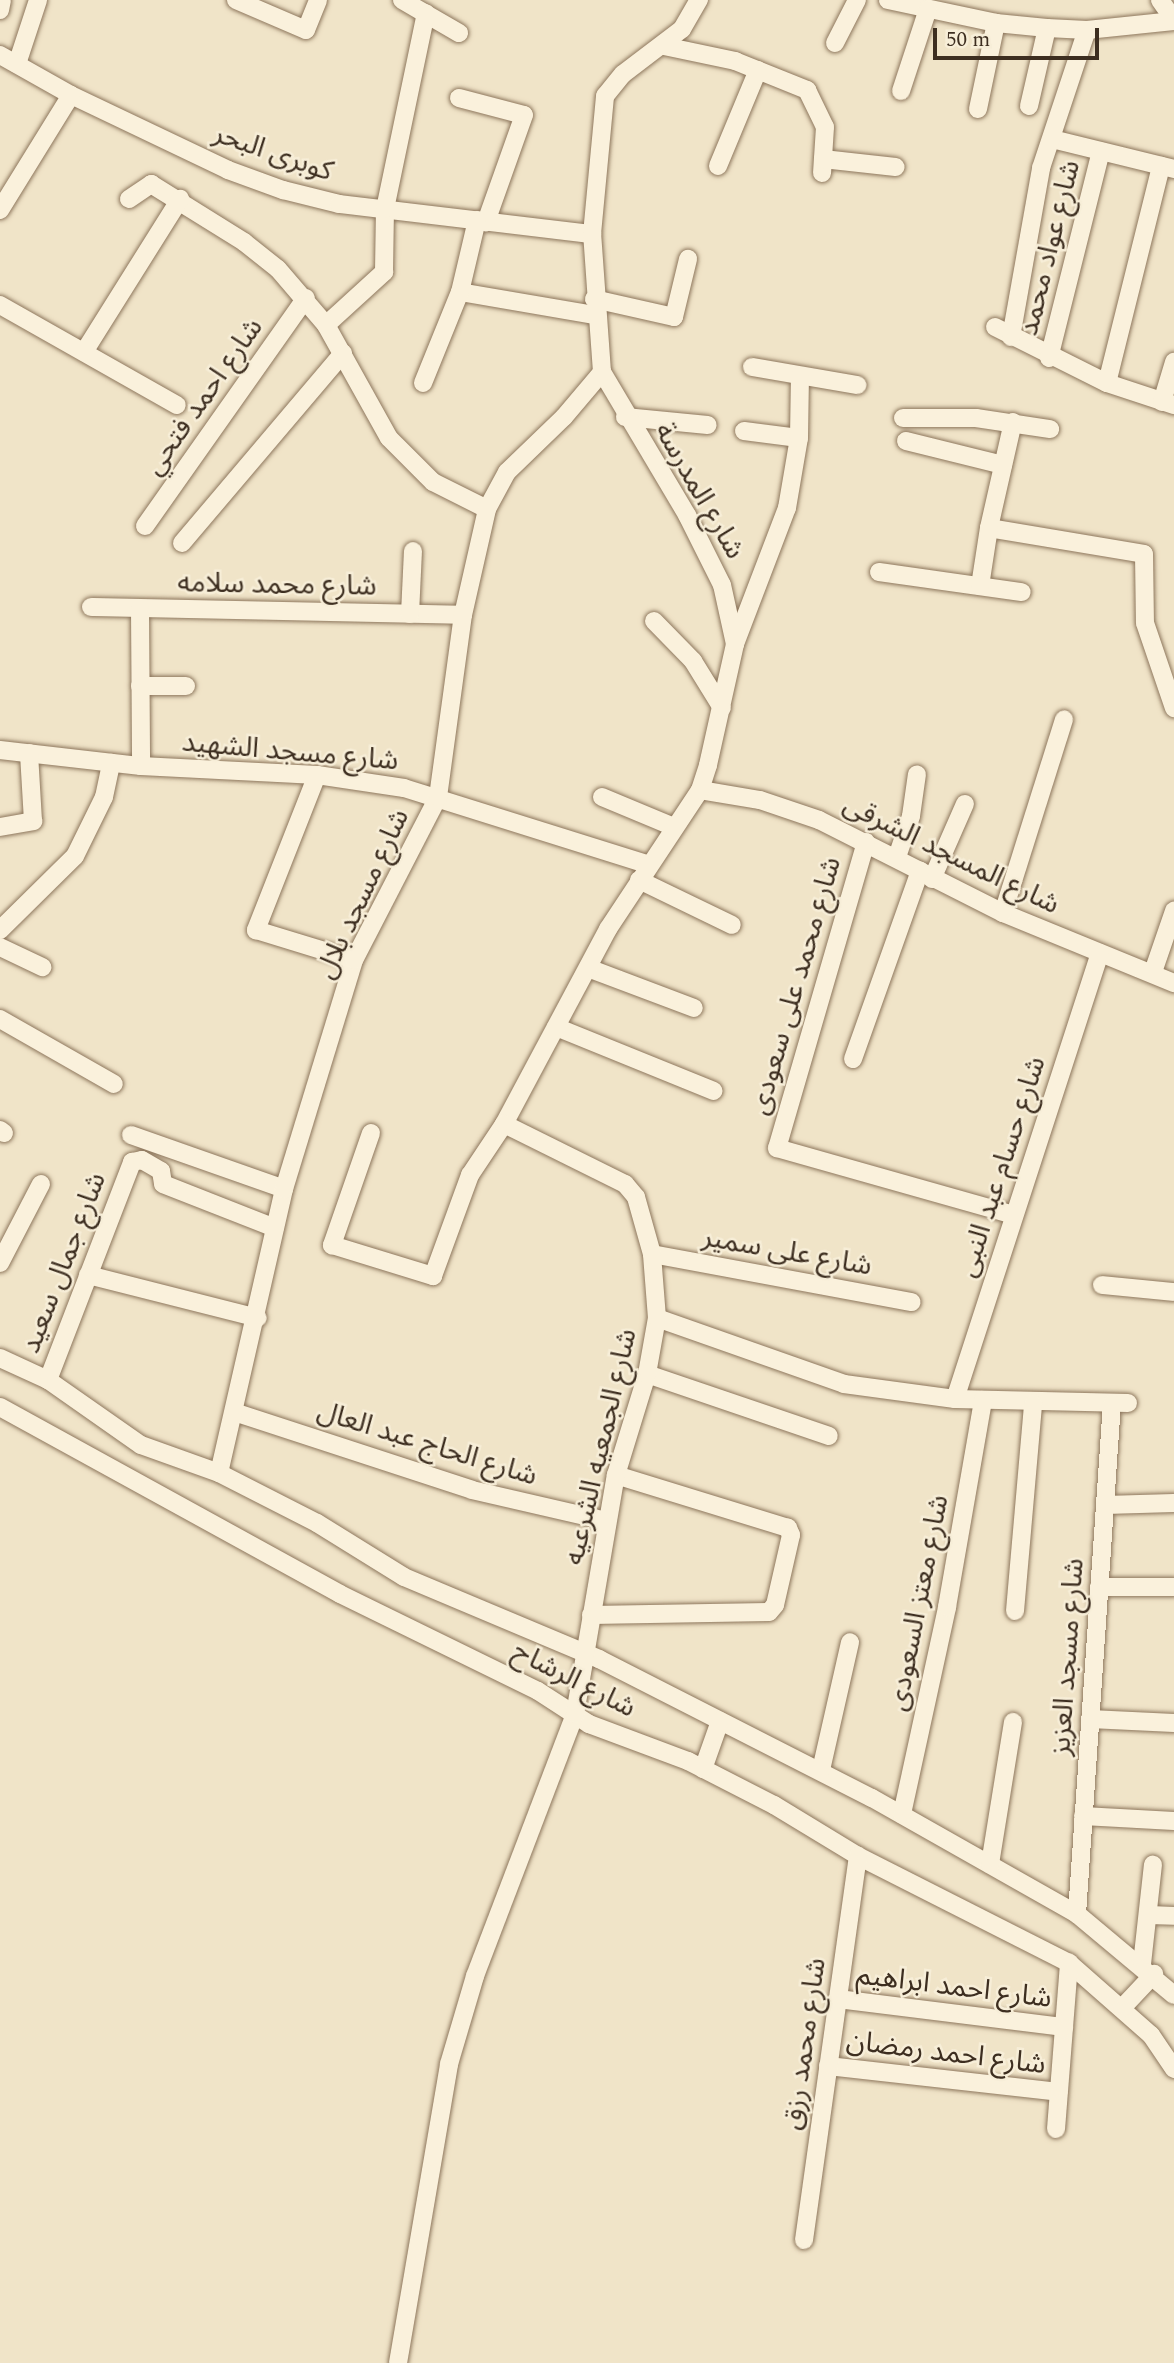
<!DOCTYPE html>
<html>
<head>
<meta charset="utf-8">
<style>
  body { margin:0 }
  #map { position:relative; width:1174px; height:2363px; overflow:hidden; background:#f0e4c8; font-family:Spectral,"Noto Sans Arabic",serif }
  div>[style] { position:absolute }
  .roads { filter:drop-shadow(0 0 2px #8d765c) drop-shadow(0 0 2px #8d765c) }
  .street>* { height:18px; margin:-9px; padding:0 9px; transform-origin:9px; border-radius:9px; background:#faf1dc }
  span { translate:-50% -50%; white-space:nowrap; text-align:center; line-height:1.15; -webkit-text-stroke:5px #f7eed8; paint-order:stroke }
  .street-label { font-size:28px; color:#3d2e20 }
  .scale { position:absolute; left:933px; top:28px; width:166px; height:32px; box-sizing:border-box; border:4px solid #3d2e20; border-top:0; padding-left:9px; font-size:21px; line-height:24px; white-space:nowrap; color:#3d2e20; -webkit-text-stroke:5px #f7eed8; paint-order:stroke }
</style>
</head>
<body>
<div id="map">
  <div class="roads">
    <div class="street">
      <div style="left:236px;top:0;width:76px;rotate:23.2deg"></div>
      <div style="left:306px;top:30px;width:32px;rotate:-68deg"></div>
      <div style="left:402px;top:0;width:66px;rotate:30.1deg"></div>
      <div style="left:888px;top:0;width:110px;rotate:12deg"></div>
      <div style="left:996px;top:23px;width:51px;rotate:5.6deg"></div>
      <div style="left:1047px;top:28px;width:40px;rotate:2.9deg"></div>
      <div style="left:1087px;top:30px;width:87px;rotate:-5.9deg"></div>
      <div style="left:1160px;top:0;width:24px;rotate:55deg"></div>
      <div style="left:0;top:10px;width:10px;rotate:-79deg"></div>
      <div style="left:835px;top:43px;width:48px;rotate:-62.9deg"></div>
      <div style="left:664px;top:46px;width:73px;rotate:11.9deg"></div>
      <div style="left:735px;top:61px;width:78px;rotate:21.9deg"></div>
      <div style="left:807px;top:90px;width:41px;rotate:64.1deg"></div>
      <div style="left:825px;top:127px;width:46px;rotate:93.7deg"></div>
      <div style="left:0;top:55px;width:81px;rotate:29.4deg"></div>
      <div style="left:71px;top:95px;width:174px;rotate:25.5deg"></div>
      <div style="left:228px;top:170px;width:59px;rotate:20deg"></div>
      <div style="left:283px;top:190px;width:58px;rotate:14deg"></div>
      <div style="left:339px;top:204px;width:255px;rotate:6.8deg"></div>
      <div style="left:17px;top:64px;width:67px;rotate:-71.8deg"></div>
      <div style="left:901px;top:91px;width:86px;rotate:-71.8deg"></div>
      <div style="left:459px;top:98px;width:67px;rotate:14.7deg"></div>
      <div style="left:524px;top:115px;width:114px;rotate:109.6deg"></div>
      <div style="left:1029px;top:106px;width:80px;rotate:-77deg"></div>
      <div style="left:978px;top:109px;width:88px;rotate:-78.2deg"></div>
      <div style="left:1052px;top:139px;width:126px;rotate:13.8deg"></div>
      <div style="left:823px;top:159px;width:73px;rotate:6.3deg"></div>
      <div style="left:718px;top:166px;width:104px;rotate:-67.4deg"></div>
      <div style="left:129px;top:199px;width:27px;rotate:-34deg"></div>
      <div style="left:151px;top:184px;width:110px;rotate:31.9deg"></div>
      <div style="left:244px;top:242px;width:43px;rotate:38.5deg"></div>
      <div style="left:278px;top:269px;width:74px;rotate:49.4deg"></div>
      <div style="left:326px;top:325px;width:129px;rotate:60.9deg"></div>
      <div style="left:389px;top:438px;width:62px;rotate:45deg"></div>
      <div style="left:433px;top:482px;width:60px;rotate:26.6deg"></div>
      <div style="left:0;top:210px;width:135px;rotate:-58.3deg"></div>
      <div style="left:460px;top:292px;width:137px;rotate:9.7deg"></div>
      <div style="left:594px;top:299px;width:82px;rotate:12.7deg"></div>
      <div style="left:674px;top:317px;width:60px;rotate:-76.4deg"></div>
      <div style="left:0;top:305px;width:203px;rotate:29.5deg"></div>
      <div style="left:326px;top:325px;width:79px;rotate:-42.4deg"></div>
      <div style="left:384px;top:272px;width:63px;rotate:-89.1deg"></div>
      <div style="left:385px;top:209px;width:200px;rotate:-78.2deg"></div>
      <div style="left:995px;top:327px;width:125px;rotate:26.6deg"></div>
      <div style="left:1107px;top:383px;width:71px;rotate:18.2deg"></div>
      <div style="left:1011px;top:337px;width:172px;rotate:-79.9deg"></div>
      <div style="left:1041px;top:168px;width:145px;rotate:-71.6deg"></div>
      <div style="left:84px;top:352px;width:181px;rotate:-57.9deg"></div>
      <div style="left:1049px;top:358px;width:213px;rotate:-75.9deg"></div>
      <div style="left:752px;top:367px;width:107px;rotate:9.7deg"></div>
      <div style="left:423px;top:383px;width:98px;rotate:-67.9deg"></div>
      <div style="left:460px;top:292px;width:74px;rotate:-76.7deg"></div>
      <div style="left:1107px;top:383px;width:224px;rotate:-76deg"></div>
      <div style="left:1162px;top:402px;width:42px;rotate:-73.3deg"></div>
      <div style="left:625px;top:417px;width:83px;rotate:5.5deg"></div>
      <div style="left:903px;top:418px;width:73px"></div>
      <div style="left:976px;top:418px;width:75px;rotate:8.5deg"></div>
      <div style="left:1013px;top:422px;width:109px;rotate:102.8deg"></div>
      <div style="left:989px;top:528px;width:157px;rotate:9.5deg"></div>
      <div style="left:1144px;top:554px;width:69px;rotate:89.2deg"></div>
      <div style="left:1145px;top:623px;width:90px;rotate:71.2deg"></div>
      <div style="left:744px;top:431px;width:55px;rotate:7.3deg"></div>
      <div style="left:906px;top:441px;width:100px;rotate:13.9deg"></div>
      <div style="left:145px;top:526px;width:279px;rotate:-54.8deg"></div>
      <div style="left:182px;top:543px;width:249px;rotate:-49.7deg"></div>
      <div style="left:879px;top:572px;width:144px;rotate:8deg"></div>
      <div style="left:980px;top:586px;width:59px;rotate:-81.2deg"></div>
      <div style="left:91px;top:607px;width:372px;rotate:1.2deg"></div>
      <div style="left:140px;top:609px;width:157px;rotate:89.6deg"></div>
      <div style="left:410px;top:614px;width:63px;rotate:-87.3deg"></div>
      <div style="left:654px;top:621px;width:56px;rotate:45.7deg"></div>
      <div style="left:693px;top:661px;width:55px;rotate:58.3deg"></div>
      <div style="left:735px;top:644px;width:146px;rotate:-69.1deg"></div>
      <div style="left:787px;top:508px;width:71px;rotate:-80.3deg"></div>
      <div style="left:799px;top:438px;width:62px;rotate:-89.1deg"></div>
      <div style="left:140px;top:686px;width:46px"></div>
      <div style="left:0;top:750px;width:142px;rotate:6.5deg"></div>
      <div style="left:141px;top:766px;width:176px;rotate:2.9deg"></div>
      <div style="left:317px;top:775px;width:88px;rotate:8.5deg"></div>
      <div style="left:404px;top:788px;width:257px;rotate:17.4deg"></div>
      <div style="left:317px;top:775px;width:167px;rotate:111.5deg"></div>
      <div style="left:256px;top:930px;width:102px;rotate:17deg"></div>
      <div style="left:700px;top:790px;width:61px;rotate:9.5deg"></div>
      <div style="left:760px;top:800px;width:62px;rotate:18.7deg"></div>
      <div style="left:819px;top:820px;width:206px;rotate:26.8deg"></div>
      <div style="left:1003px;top:913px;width:185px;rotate:22.3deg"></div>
      <div style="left:602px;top:797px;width:78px;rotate:22.6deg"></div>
      <div style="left:0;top:827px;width:34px;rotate:-10deg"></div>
      <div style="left:33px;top:821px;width:68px;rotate:-93.4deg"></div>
      <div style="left:866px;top:842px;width:319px;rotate:106.2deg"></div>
      <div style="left:777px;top:1148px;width:245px;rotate:15.8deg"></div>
      <div style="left:897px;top:857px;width:43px;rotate:-71.1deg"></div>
      <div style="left:911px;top:816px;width:42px;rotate:-81.9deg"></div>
      <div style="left:932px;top:879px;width:82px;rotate:-66.3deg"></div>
      <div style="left:639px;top:880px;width:103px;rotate:25.8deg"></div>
      <div style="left:1003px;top:913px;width:203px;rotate:-72.5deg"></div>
      <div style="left:0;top:930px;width:105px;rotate:-44.6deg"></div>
      <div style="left:75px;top:856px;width:66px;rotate:-63.8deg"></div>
      <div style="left:104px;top:797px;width:35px;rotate:-78deg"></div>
      <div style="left:0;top:947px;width:47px;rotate:25.5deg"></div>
      <div style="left:588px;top:968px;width:113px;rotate:20.7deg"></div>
      <div style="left:1153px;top:972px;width:65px;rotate:-71deg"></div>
      <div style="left:0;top:1019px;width:131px;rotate:29.7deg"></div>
      <div style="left:556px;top:1027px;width:170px;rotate:22.1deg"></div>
      <div style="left:853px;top:1059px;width:200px;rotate:-70.4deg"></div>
      <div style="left:0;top:1130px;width:5px;rotate:37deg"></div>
      <div style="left:371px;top:1133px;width:119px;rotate:109.2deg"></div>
      <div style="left:332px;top:1245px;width:106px;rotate:17.1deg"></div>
      <div style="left:433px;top:1276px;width:108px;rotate:-69.9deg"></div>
      <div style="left:470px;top:1175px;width:61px;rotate:-56.3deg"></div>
      <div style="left:504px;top:1124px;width:221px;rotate:-61.9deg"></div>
      <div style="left:608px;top:929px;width:167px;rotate:-56.5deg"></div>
      <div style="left:700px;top:790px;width:26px;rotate:-72deg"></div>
      <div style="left:708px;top:765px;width:124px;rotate:-77.4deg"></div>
      <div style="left:735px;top:644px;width:60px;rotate:-102.4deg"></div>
      <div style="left:722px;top:585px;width:78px;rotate:-116.6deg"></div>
      <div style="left:687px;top:515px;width:166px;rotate:-120.7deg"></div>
      <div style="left:602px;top:372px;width:138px;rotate:-94.1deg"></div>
      <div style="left:592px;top:234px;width:139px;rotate:-84.6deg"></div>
      <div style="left:605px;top:96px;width:28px;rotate:-51deg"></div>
      <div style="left:623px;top:74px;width:74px;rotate:-37.3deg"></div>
      <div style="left:682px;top:29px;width:34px;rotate:-60deg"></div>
      <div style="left:131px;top:1135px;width:162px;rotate:19.4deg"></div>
      <div style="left:652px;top:1254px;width:264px;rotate:10.5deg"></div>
      <div style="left:0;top:1263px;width:89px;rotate:-62.6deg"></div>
      <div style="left:88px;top:1275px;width:175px;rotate:14.2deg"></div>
      <div style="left:1102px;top:1285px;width:72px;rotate:5.6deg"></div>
      <div style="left:657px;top:1318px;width:198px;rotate:19.4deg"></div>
      <div style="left:844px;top:1384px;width:112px;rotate:7.7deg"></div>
      <div style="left:955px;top:1399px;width:173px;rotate:1.3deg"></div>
      <div style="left:0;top:1358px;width:53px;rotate:24.6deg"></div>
      <div style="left:48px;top:1380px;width:113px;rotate:35deg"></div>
      <div style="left:141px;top:1445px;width:83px;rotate:19.7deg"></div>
      <div style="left:219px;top:1473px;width:110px;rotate:27deg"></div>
      <div style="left:317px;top:1523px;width:102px;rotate:31.8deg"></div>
      <div style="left:404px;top:1577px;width:212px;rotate:22.8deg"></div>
      <div style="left:599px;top:1659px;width:306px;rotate:27deg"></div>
      <div style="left:872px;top:1798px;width:236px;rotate:29.5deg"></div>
      <div style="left:1077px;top:1914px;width:126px;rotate:39.9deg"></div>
      <div style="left:647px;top:1374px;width:192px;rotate:18.8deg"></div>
      <div style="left:48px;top:1380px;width:234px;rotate:-68.9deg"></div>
      <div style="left:132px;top:1162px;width:10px;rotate:-11deg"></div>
      <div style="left:142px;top:1160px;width:22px;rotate:30deg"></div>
      <div style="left:161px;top:1171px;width:13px;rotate:81deg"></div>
      <div style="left:163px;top:1184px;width:120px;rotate:21.4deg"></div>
      <div style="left:955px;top:1399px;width:469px;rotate:-72deg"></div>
      <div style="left:0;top:1407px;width:388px;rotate:28.8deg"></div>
      <div style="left:340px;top:1594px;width:220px;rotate:26.1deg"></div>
      <div style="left:538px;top:1691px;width:61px;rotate:32.9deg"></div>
      <div style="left:589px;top:1724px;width:106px;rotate:20.5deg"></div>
      <div style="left:688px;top:1761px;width:97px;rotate:27.1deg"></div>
      <div style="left:774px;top:1805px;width:98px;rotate:31.3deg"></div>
      <div style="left:858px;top:1856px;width:237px;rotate:26.9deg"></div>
      <div style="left:1069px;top:1963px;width:109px;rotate:41.3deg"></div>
      <div style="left:1151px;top:2035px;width:41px;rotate:55.9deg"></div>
      <div style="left:234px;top:1412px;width:250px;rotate:18.1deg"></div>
      <div style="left:472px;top:1490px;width:138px;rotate:13deg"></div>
      <div style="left:219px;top:1473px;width:291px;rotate:-77.1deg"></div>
      <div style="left:284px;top:1189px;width:239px;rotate:-73deg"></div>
      <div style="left:354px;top:960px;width:183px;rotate:-62.7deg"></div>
      <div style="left:438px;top:797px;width:184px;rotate:-82.2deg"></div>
      <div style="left:463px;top:615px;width:109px;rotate:-77.2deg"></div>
      <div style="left:487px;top:509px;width:42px;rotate:-61.6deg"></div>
      <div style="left:507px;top:472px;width:79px;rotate:-44deg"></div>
      <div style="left:564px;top:417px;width:59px;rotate:-49.8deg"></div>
      <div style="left:1105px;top:1505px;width:69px;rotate:-1.7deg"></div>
      <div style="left:1099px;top:1587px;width:75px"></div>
      <div style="left:1015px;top:1611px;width:208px;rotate:-85deg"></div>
      <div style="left:591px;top:1615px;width:178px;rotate:-1deg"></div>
      <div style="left:769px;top:1612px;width:9px;rotate:-49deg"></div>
      <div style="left:775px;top:1605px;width:72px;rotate:-77.1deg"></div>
      <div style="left:791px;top:1535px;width:8px;rotate:-113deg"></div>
      <div style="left:788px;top:1528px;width:180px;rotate:-162.9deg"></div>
      <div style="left:1090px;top:1719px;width:84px;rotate:2.7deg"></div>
      <div style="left:703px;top:1769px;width:51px;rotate:-70.5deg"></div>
      <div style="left:821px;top:1770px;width:131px;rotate:-77.2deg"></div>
      <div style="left:902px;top:1814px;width:212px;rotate:-77.7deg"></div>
      <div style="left:947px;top:1607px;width:210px;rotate:-80.1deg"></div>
      <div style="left:1083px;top:1816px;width:91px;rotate:3.1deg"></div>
      <div style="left:990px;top:1864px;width:144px;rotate:-80.8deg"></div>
      <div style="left:1077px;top:1914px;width:512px;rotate:-86.08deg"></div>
      <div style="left:1149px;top:1915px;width:25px;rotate:2deg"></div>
      <div style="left:1142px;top:1964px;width:100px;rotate:-83.7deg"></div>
      <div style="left:838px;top:1999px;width:228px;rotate:7.1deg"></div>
      <div style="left:1122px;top:2008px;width:47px;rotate:-46.7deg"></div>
      <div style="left:828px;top:2066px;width:232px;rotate:6.4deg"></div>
      <div style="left:1056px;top:2129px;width:167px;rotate:-85.5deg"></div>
      <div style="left:804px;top:2240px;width:388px;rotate:-82deg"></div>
      <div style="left:398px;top:2363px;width:303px;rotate:-80.3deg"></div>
      <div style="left:449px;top:2064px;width:92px;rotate:-73.5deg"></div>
      <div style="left:475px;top:1976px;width:280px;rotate:-69.1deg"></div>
      <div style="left:575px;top:1714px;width:242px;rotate:-80.3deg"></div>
      <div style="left:616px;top:1475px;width:106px;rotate:-72.9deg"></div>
      <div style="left:647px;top:1374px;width:57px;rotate:-79.9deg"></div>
      <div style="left:657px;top:1318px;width:64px;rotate:-94.5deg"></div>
      <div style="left:652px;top:1254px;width:59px;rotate:-105.7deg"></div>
      <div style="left:636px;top:1197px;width:17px;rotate:-130deg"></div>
      <div style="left:625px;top:1184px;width:135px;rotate:-153.6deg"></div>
    </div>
  </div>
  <div class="street-label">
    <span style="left:273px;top:153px;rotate:19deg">كوبرى البحر</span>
    <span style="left:1050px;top:248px;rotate:-76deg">شارع عواد محمد</span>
    <span style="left:204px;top:397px;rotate:-55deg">شارع احمد فتحي</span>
    <span style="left:699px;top:491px;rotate:60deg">شارع المدرسة</span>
    <span style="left:277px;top:585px;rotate:1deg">شارع محمد سلامه</span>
    <span style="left:290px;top:752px;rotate:5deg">شارع مسجد الشهيد</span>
    <span style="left:951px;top:855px;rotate:26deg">شارع المسجد الشرقى</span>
    <span style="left:363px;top:894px;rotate:-65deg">شارع مسجد بلال</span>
    <span style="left:796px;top:986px;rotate:-74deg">شارع محمد على سعودى</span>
    <span style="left:1002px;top:1167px;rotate:-72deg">شارع حسام عبد النبى</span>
    <span style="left:787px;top:1252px;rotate:10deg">شارع على سمير</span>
    <span style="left:64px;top:1263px;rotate:-69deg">شارع جمال سعيد</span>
    <span style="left:427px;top:1444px;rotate:17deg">شارع الحاج عبد العال</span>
    <span style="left:601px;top:1447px;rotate:-77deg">شارع الجمعيه الشرعيه</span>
    <span style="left:919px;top:1603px;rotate:-79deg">شارع معتز السعودى</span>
    <span style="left:1068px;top:1657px;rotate:-86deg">شارع مسجد العزيز</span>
    <span style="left:574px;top:1680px;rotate:27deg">شارع الرشاح</span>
    <span style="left:954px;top:1987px;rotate:7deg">شارع احمد ابراهيم</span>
    <span style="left:805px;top:2044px;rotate:-82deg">شارع محمد رزق</span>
    <span style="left:946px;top:2053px;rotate:7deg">شارع احمد رمضان</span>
  </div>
  <div class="scale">50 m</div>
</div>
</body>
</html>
